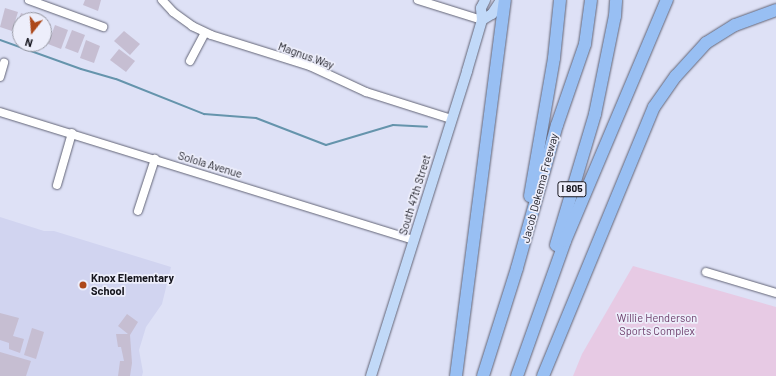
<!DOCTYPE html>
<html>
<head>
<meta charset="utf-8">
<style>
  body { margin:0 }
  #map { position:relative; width:776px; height:376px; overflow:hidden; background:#dee1f6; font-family:Barlow,sans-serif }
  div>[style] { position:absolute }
  .built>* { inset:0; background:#d1d4f0 }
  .green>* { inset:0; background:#e7cae4 }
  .stream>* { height:2px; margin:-1px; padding:0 1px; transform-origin:1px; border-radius:1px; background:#6594ac }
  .building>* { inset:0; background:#c6bed2 }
  .roads { filter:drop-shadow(0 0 1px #626476) drop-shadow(0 0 1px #626476) }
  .minor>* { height:8px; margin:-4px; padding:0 4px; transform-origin:4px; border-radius:4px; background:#fff }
  .major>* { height:10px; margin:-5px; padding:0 5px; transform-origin:5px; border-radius:5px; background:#c1d9f8 }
  .highway>* { height:12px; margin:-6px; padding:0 6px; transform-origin:6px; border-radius:6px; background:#98bff3 }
  .dots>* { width:11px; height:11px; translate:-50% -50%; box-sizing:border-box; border:2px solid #edeefb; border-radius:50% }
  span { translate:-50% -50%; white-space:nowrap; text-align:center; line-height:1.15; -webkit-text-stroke:3.5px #edeefb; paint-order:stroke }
  .shield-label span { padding:1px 3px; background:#edeefb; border:1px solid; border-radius:3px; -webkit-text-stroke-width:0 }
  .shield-label { font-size:10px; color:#14141c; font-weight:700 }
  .street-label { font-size:11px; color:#14141c }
  .poi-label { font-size:11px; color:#14141c; font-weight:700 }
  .left { translate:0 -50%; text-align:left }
  .park-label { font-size:11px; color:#6f406d }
  .north { position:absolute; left:12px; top:12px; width:40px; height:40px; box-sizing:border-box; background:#edeefb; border:1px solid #9697a2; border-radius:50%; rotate:197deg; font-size:11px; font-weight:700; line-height:16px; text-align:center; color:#14141c }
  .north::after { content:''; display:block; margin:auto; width:14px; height:18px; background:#ad481a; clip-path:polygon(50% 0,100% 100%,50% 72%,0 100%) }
</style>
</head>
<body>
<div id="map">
  <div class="built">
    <div style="clip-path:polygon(0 217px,44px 231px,54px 231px,171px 267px,162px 304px,146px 327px,139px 350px,143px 372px,142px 376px,0 376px)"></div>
  </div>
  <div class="green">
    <div style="clip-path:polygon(633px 266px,776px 307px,776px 376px,573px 376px,582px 354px)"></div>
  </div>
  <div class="stream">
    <div style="left:0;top:40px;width:86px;rotate:19.7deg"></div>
    <div style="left:81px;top:69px;width:36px;rotate:16deg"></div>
    <div style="left:116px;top:79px;width:95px;rotate:21.7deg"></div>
    <div style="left:204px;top:114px;width:52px;rotate:4.4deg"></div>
    <div style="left:256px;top:118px;width:75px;rotate:21.1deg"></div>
    <div style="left:326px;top:145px;width:70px;rotate:-16.6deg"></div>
    <div style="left:393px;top:125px;width:34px;rotate:3deg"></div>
  </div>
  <div class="building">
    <div style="clip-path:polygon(85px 0,101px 0,98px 11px,83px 5px)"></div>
    <div style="clip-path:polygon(5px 8px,18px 12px,12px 31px,0 27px)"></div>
    <div style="clip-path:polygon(21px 13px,35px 18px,34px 20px,20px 20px,20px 27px,17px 26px)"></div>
    <div style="clip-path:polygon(44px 21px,51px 24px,44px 44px)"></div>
    <div style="clip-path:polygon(55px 25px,68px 30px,61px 49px,48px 44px)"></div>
    <div style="clip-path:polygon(72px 30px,85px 35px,78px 53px,65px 48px)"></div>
    <div style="clip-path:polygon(124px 31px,140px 44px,130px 55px,114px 41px)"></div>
    <div style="clip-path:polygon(86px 40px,100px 46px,94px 63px,80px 58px)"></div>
    <div style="clip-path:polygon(119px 49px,135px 61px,126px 72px,110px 60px)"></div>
    <div style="clip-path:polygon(0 313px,19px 318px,13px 336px,24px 339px,20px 353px,9px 349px,9px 343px,0 340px)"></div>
    <div style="clip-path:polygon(127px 314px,138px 322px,130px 335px,132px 363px,130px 376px,118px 376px,120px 361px,124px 361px,121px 347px,118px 347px,116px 334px,128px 334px,118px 326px)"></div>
    <div style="clip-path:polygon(32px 328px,44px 332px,36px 359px,24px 355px)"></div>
    <div style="clip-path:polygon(0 352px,31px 361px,26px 376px,0 376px)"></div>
  </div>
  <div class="roads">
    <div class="minor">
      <div style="left:29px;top:0;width:79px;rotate:20deg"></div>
      <div style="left:162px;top:0;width:16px;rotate:47deg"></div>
      <div style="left:173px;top:12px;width:24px;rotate:36deg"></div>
      <div style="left:192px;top:26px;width:21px;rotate:25deg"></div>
      <div style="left:211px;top:35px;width:104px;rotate:17.4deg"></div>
      <div style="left:310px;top:66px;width:62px;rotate:24.9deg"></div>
      <div style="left:366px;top:92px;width:89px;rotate:17.6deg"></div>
      <div style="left:418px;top:0;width:67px;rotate:17.4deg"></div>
      <div style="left:190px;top:61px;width:32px;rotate:-62deg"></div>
      <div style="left:0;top:77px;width:15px;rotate:-74deg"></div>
      <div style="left:0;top:112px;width:433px;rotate:17.2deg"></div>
      <div style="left:57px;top:185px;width:54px;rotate:-73.9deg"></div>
      <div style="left:138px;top:211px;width:55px;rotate:-71.9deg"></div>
      <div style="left:706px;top:272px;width:73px;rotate:16.7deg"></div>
    </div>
    <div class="major">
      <div style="left:482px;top:20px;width:12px;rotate:-31deg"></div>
      <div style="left:492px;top:14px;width:17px;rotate:-57deg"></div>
      <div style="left:371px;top:376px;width:320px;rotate:-72.5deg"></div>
      <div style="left:467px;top:71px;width:53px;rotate:-73.6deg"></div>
      <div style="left:482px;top:20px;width:12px;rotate:-95deg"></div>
      <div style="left:481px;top:8px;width:9px;rotate:-63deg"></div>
    </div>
    <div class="highway">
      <div style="left:530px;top:196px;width:140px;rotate:-80.1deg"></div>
      <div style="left:554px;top:58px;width:58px;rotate:-84.1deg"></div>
      <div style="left:556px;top:245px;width:137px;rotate:-73.4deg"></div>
      <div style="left:595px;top:114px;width:100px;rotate:-78.5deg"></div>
      <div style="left:615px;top:16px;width:16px;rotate:-86deg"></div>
      <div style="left:456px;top:376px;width:379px;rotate:-82.6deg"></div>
      <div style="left:483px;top:376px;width:113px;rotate:-72.5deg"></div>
      <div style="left:517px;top:268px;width:148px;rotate:-74.4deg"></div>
      <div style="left:557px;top:125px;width:86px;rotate:-70.9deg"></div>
      <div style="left:585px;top:44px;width:44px;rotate:-82.2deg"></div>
      <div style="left:517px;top:376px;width:143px;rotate:-70.4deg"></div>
      <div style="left:565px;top:241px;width:262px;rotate:-67.1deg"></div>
      <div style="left:543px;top:376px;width:291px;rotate:-67.6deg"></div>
      <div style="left:654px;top:107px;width:38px;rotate:-55deg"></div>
      <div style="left:676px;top:76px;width:45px;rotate:-47.7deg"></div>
      <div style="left:706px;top:43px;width:34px;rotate:-32deg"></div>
      <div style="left:735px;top:25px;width:44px;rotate:-20.1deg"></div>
    </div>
  </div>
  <div class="dots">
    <div style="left:83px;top:285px;background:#ad481a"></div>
  </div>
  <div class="shield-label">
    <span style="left:572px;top:189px">I 805</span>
  </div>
  <div class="street-label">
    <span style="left:306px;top:56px;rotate:20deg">Magnus Way</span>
    <span style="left:210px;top:165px;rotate:17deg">Solola Avenue</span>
    <span style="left:540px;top:188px;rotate:-75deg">Jacob Dekema Freeway</span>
    <span style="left:415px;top:195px;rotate:-73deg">South 47th Street</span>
  </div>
  <div class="poi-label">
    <span class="left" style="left:91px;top:285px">Knox Elementary<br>School</span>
  </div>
  <div class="park-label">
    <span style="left:657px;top:325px">Willie Henderson<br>Sports Complex</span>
  </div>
  <div class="north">N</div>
</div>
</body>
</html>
